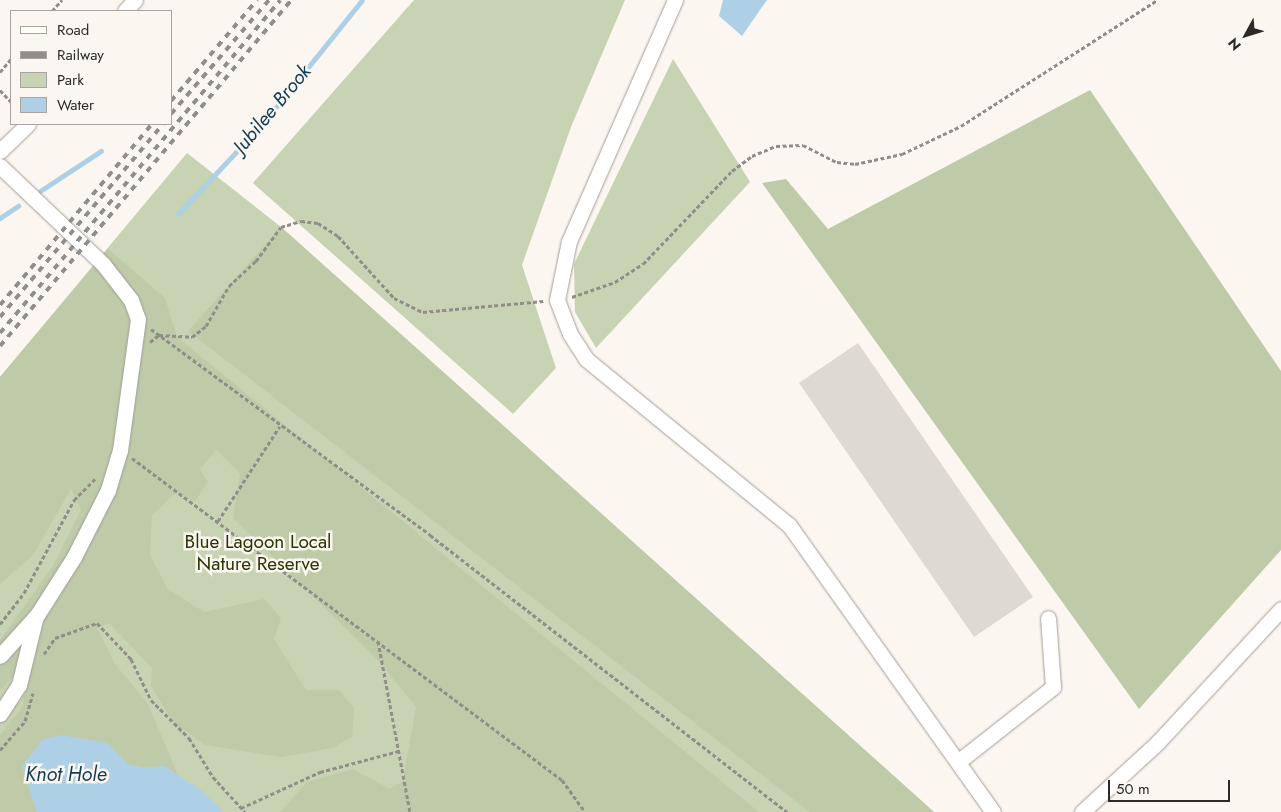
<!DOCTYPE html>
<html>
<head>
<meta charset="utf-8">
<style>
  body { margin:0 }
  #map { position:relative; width:1281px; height:812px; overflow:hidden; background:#fcf6f1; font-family:Jost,sans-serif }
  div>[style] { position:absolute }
  .green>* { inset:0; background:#c7d3b3 }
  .forest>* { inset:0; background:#becaa8 }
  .water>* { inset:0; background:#add0e6 }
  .stream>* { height:5px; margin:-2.5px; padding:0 2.5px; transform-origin:2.5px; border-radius:2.5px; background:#add0e6 }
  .building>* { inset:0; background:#ded9d3 }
  .path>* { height:3px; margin-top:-1.5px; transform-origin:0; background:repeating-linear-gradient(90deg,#918d89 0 4px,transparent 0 6.5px) }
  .roads { filter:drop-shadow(0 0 1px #a39d98) drop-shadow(0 0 1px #a39d98) }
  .minor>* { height:15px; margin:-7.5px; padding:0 7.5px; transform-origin:7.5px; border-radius:7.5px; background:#fff }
  .rail>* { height:4px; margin-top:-2px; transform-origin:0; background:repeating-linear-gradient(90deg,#918d89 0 6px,transparent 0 12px) }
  span { translate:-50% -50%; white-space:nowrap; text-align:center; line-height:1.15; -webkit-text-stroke:5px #fcf6f1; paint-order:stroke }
  .park-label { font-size:19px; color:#293600 }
  .water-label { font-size:20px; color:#103c54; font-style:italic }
  .legend { position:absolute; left:10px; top:10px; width:162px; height:115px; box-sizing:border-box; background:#fcf6f1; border:1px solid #a9a4a1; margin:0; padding:6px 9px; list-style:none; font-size:15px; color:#2c2a28 }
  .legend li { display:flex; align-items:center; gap:10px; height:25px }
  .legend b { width:25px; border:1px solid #a9a4a1 }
  .north { position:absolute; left:1221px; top:10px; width:50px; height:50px; -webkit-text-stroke:4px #fcf6f1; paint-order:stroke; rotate:231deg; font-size:14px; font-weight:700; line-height:20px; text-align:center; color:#2c2a28 }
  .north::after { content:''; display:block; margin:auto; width:18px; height:22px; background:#2c2a28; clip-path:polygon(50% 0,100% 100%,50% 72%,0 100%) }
  .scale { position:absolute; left:1108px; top:780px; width:122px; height:22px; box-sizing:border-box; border:2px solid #2c2a28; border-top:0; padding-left:6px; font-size:15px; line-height:18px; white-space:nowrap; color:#2c2a28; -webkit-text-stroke:4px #fcf6f1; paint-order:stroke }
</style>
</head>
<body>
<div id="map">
  <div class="green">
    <div style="clip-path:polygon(414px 0,625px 0,571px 127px,522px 265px,556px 368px,513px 414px,253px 183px)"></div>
    <div style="clip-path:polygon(673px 59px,750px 182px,596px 348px,575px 312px,574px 264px)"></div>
    <div style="clip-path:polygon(187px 153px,281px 227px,934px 812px,0 812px,0 377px)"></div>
  </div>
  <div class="forest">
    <div style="clip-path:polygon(1090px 90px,1281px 371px,1281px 550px,1139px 709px,762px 183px,786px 179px,828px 229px)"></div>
    <div style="clip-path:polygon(281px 227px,515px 436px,934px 812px,810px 812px,188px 331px)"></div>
    <div style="clip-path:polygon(108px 249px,165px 298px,177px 337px,759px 812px,280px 812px,307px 782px,353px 769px,390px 789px,403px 781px,416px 707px,380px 662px,233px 518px,240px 474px,216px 450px,200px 469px,208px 482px,195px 501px,176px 493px,152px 515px,150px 555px,168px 589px,204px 612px,264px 599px,281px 618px,274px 639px,306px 690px,339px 690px,354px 708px,352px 737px,332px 748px,281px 757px,205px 745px,172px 721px,151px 686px,152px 668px,109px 623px,97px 628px,115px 664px,148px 704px,178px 775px,164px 766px,143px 768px,128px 764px,107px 743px,85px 740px,22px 766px,37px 812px,0 812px,0 735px,22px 707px,25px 689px,15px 674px,0 691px,0 640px,53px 566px,81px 510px,71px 489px,33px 555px,0 584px,0 377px)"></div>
  </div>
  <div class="water">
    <div style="clip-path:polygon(723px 0,767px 0,742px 36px,719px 16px)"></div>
    <div style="clip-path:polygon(60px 735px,107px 743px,128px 764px,143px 768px,164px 766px,201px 790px,224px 812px,37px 812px,22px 766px,43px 739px)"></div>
  </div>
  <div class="stream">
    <div style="left:40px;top:191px;width:73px;rotate:-33.3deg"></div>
    <div style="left:178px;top:214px;width:126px;rotate:-46.9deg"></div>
    <div style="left:264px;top:122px;width:156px;rotate:-51.2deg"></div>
    <div style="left:0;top:218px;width:22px;rotate:-34deg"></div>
  </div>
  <div class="building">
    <div style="clip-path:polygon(858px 343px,1033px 597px,974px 637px,799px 383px)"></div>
  </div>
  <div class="path">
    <div style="left:52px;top:11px;width:15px;rotate:-48deg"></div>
    <div style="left:0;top:72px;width:17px;rotate:-50deg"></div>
    <div style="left:0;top:90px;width:16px;rotate:47deg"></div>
    <div style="left:572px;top:297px;width:46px;rotate:-19.2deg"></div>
    <div style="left:615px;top:282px;width:33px;rotate:-33deg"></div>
    <div style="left:643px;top:264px;width:129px;rotate:-46.3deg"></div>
    <div style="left:732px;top:171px;width:25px;rotate:-37deg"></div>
    <div style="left:752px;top:156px;width:26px;rotate:-23deg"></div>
    <div style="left:776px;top:146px;width:27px;rotate:-2deg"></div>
    <div style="left:803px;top:145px;width:38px;rotate:27deg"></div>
    <div style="left:837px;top:162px;width:18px;rotate:6deg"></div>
    <div style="left:855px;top:164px;width:48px;rotate:-12deg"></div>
    <div style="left:902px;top:154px;width:65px;rotate:-25.4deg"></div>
    <div style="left:961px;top:126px;width:233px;rotate:-32.7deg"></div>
    <div style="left:151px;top:329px;width:347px;rotate:36.4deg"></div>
    <div style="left:430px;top:535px;width:452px;rotate:37.8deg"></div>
    <div style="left:150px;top:342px;width:11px;rotate:-38deg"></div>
    <div style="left:159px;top:335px;width:33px;rotate:3deg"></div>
    <div style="left:192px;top:337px;width:18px;rotate:-38deg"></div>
    <div style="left:206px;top:326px;width:46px;rotate:-60.1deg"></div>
    <div style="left:229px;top:286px;width:37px;rotate:-43deg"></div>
    <div style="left:256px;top:261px;width:42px;rotate:-53.7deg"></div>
    <div style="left:281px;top:227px;width:21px;rotate:-17deg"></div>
    <div style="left:301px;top:221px;width:17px;rotate:7deg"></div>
    <div style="left:318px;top:223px;width:24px;rotate:33deg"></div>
    <div style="left:338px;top:236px;width:84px;rotate:47.9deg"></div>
    <div style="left:394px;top:298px;width:32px;rotate:26deg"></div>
    <div style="left:423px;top:312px;width:121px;rotate:-5.2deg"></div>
    <div style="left:132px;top:458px;width:537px;rotate:36.83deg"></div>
    <div style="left:562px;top:780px;width:39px;rotate:54deg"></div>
    <div style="left:218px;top:521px;width:113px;rotate:-56.9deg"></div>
    <div style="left:0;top:624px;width:39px;rotate:-52deg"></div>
    <div style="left:24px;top:593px;width:106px;rotate:-61.7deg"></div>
    <div style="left:74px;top:500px;width:30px;rotate:-45deg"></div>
    <div style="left:378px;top:641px;width:174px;rotate:79.4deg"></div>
    <div style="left:44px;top:654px;width:19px;rotate:-55deg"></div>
    <div style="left:55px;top:638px;width:45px;rotate:-19.7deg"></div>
    <div style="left:97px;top:623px;width:50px;rotate:46.6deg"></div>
    <div style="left:131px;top:659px;width:46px;rotate:64deg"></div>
    <div style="left:151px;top:700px;width:54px;rotate:45deg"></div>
    <div style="left:189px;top:738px;width:46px;rotate:58.4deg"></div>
    <div style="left:213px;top:777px;width:47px;rotate:47.6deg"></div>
    <div style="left:0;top:750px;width:38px;rotate:-49deg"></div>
    <div style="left:25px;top:721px;width:29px;rotate:-74deg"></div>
    <div style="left:241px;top:808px;width:87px;rotate:-24.5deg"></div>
    <div style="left:320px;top:772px;width:82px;rotate:-14.9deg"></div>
  </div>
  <div class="roads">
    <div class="minor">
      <div style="left:675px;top:0;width:263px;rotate:113.7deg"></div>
      <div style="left:569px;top:241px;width:60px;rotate:101.5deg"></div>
      <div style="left:557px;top:300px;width:36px;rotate:69deg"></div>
      <div style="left:570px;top:334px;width:30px;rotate:57deg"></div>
      <div style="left:586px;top:359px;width:262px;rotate:39.3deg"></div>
      <div style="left:789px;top:525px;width:352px;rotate:54.6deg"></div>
      <div style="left:125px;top:11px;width:15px;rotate:-48deg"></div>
      <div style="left:0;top:151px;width:39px;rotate:-44deg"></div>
      <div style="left:0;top:166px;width:142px;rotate:43.6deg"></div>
      <div style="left:103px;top:264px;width:46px;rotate:52.1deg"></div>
      <div style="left:131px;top:300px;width:20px;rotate:70deg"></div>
      <div style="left:138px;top:319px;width:132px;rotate:97.8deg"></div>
      <div style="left:120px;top:450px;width:42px;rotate:106.7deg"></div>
      <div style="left:108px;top:490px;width:75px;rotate:116.9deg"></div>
      <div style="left:74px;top:557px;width:69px;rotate:122.5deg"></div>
      <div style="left:37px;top:615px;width:55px;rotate:132.1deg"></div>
      <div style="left:0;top:714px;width:35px;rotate:-57deg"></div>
      <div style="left:19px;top:685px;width:71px;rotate:-76.2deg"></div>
      <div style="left:959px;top:761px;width:120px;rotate:-38.2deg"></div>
      <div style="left:1053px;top:687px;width:69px;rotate:-94.1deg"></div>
      <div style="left:1082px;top:812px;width:103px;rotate:-42.6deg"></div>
      <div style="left:1158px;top:742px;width:181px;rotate:-47.2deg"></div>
    </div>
  </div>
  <div class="rail">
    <div style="left:171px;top:101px;width:133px;rotate:-49.6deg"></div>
    <div style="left:171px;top:114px;width:150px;rotate:-49.3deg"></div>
    <div style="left:0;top:305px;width:236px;rotate:-50deg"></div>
    <div style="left:0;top:317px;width:253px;rotate:-49.8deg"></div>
    <div style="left:0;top:333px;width:435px;rotate:-49.9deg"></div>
    <div style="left:0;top:346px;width:452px;rotate:-49.9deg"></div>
  </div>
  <div class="park-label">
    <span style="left:258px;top:553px">Blue Lagoon Local<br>Nature Reserve</span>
  </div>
  <div class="water-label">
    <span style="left:272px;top:109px;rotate:-50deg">Jubilee Brook</span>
    <span style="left:66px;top:774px">Knot Hole</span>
  </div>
  <ul class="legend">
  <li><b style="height:6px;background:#fff"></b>Road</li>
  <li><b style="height:6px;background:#918d89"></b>Railway</li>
  <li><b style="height:14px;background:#c7d3b3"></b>Park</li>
  <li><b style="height:14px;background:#add0e6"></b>Water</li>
  </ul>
  <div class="north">N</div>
  <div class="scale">50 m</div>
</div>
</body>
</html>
